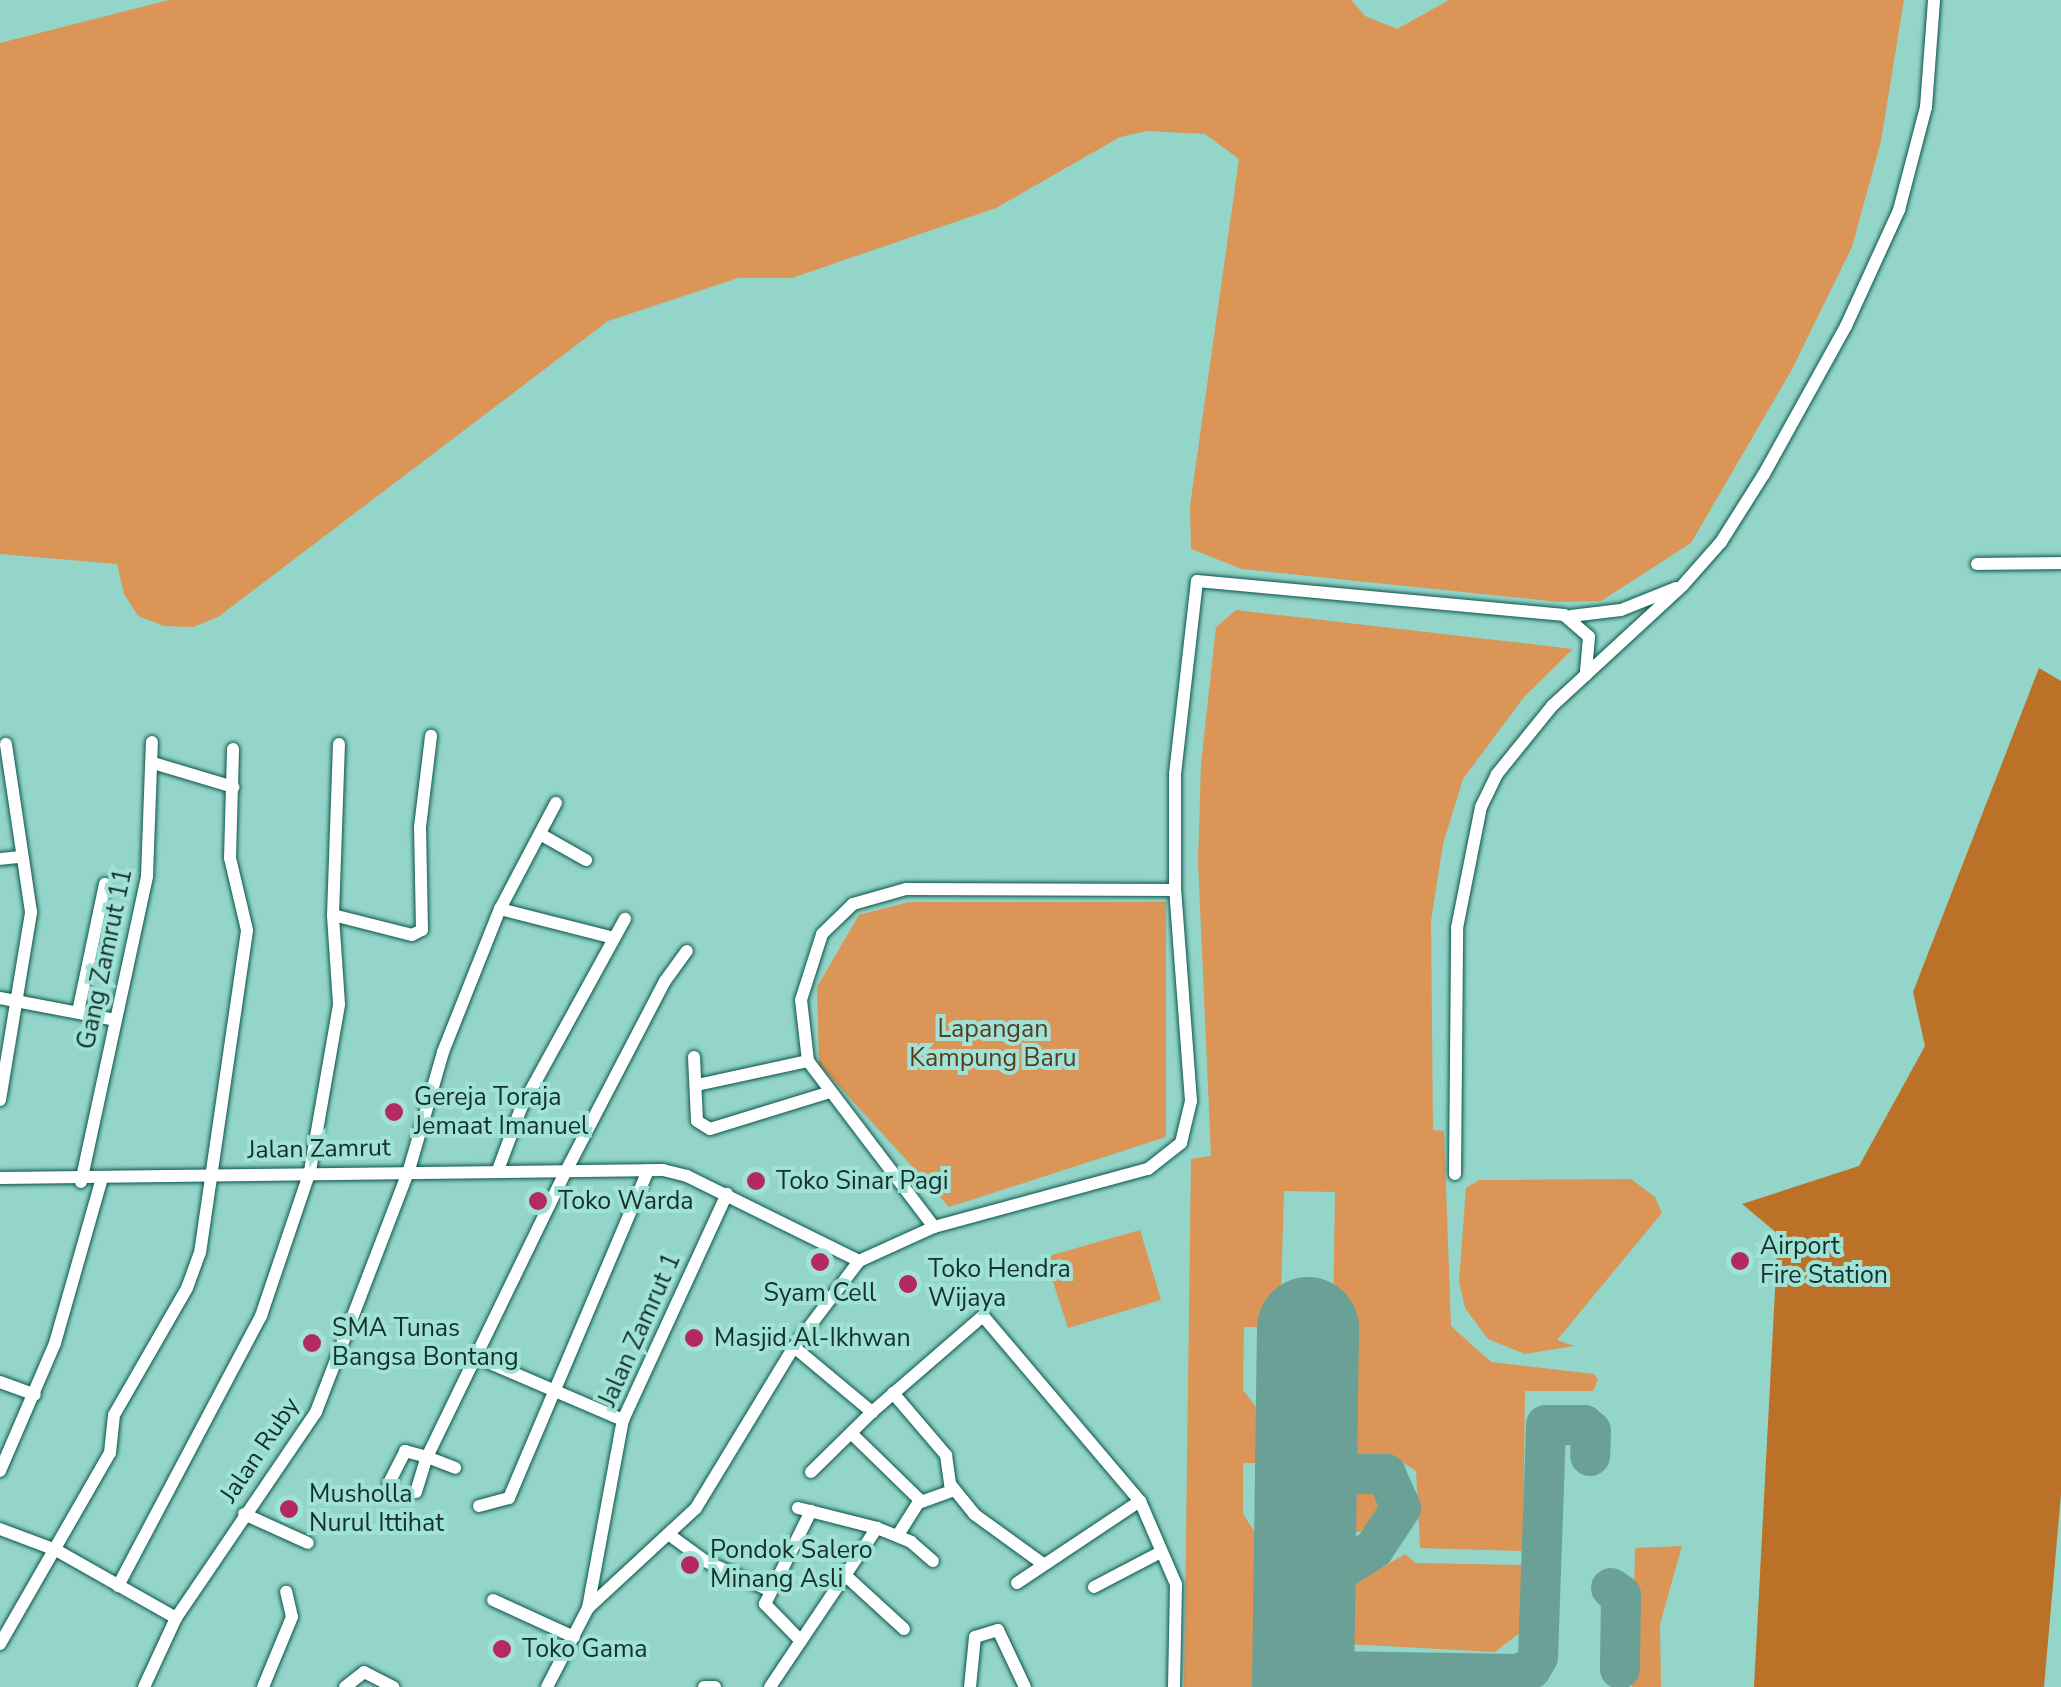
<!DOCTYPE html>
<html>
<head>
<meta charset="utf-8">
<style>
  body { margin:0 }
  #map { position:relative; width:2061px; height:1687px; overflow:hidden; background:#93d5c9; font-family:"Nunito Sans",sans-serif }
  div>[style] { position:absolute }
  .green>* { inset:0; background:#db9556 }
  .round { border-radius:50% }
  .forest>* { inset:0; background:#bb7228 }
  .taxiway>* { height:40px; margin:-20px; padding:0 20px; transform-origin:20px; border-radius:20px; background:#6aa096 }
  .runway>* { height:102px; margin:-51px; padding:0 51px; transform-origin:51px; border-radius:51px; background:#6aa096 }
  .roads { filter:drop-shadow(0 0 2px #0b554b) drop-shadow(0 0 2px #0b554b) }
  .minor>* { height:12px; margin:-6px; padding:0 6px; transform-origin:6px; border-radius:6px; background:#fff }
  .dots>* { width:28px; height:28px; translate:-50% -50%; box-sizing:border-box; border:5px solid #a0e2d6; border-radius:50% }
  span { translate:-50% -50%; white-space:nowrap; text-align:center; line-height:1.15; -webkit-text-stroke:8px #a0e2d6; paint-order:stroke }
  .street-label { font-size:25px; color:#15302b }
  .park-label { font-size:25px; color:#593a1d }
  .poi-label { font-size:25px; color:#15302b }
  .left { translate:0 -50%; text-align:left }
</style>
</head>
<body>
<div id="map">
  <div class="green">
    <div style="clip-path:polygon(169px 0,1351px 0,1365px 16px,1397px 29px,1449px 0,1904px 0,1881px 141px,1852px 247px,1791px 371px,1691px 543px,1601px 601px,1559px 602px,1242px 569px,1191px 549px,1190px 506px,1239px 159px,1205px 134px,1147px 131px,1120px 137px,996px 208px,792px 278px,738px 278px,608px 321px,218px 617px,193px 627px,164px 626px,138px 616px,124px 594px,117px 564px,0 554px,0 43px)"></div>
    <div style="clip-path:polygon(1236px 610px,1573px 649px,1524px 697px,1463px 779px,1443px 844px,1431px 921px,1433px 1130px,1444px 1131px,1451px 1326px,1491px 1362px,1594px 1374px,1598px 1380px,1593px 1391px,1525px 1391px,1523px 1551px,1420px 1548px,1416px 1471px,1396px 1458px,1331px 1455px,1335px 1192px,1284px 1191px,1280px 1327px,1244px 1327px,1243px 1390px,1282px 1441px,1280px 1463px,1243px 1463px,1243px 1514px,1278px 1568px,1277px 1687px,1184px 1687px,1191px 1159px,1211px 1156px,1198px 861px,1201px 764px,1216px 627px)"></div>
    <div style="clip-path:polygon(909px 902px,1166px 902px,1166px 1137px,949px 1207px,819px 1064px,817px 987px,859px 915px)"></div>
    <div style="clip-path:polygon(1631px 1179px,1655px 1197px,1662px 1213px,1557px 1340px,1574px 1346px,1525px 1354px,1488px 1339px,1465px 1308px,1459px 1282px,1466px 1188px,1479px 1180px)"></div>
    <div style="clip-path:polygon(1140px 1230px,1161px 1300px,1068px 1328px,1045px 1257px)"></div>
    <div class="round" style="left:1335px;top:1486px;width:46px;height:46px"></div>
    <div style="clip-path:polygon(1682px 1546px,1660px 1624px,1661px 1687px,1632px 1687px,1635px 1548px)"></div>
    <div style="clip-path:polygon(1405px 1554px,1416px 1563px,1523px 1565px,1522px 1631px,1495px 1652px,1346px 1644px,1329px 1624px,1330px 1599px)"></div>
  </div>
  <div class="forest">
    <div style="clip-path:polygon(2039px 668px,2061px 681px,2061px 1494px,2044px 1687px,1754px 1687px,1778px 1234px,1742px 1204px,1859px 1166px,1925px 1046px,1913px 992px)"></div>
  </div>
  <div class="taxiway">
    <div style="left:1611px;top:1588px;width:12px;rotate:35deg"></div>
    <div style="left:1621px;top:1595px;width:74px;rotate:90.8deg"></div>
    <div style="left:1304px;top:1593px;width:83px;rotate:-32.2deg"></div>
    <div style="left:1374px;top:1549px;width:49px;rotate:-56.6deg"></div>
    <div style="left:1401px;top:1508px;width:37px;rotate:-114deg"></div>
    <div style="left:1386px;top:1474px;width:81px;rotate:180deg"></div>
    <div style="left:1304px;top:1637px;width:25px;rotate:64deg"></div>
    <div style="left:1315px;top:1660px;width:18px;rotate:38deg"></div>
    <div style="left:1329px;top:1671px;width:24px;rotate:138deg"></div>
    <div style="left:1329px;top:1671px;width:188px;rotate:0.9deg"></div>
    <div style="left:1517px;top:1674px;width:15px;rotate:-20deg"></div>
    <div style="left:1531px;top:1669px;width:14px;rotate:-60deg"></div>
    <div style="left:1538px;top:1657px;width:232px;rotate:-88deg"></div>
    <div style="left:1546px;top:1425px;width:38px"></div>
    <div style="left:1584px;top:1425px;width:9px;rotate:41deg"></div>
    <div style="left:1591px;top:1431px;width:25px;rotate:92deg"></div>
  </div>
  <div class="runway">
    <div style="left:1303px;top:1687px;width:359px;rotate:-89.2deg"></div>
  </div>
  <div class="roads">
    <div class="minor">
      <div style="left:1977px;top:564px;width:84px;rotate:-0.7deg"></div>
      <div style="left:1571px;top:616px;width:50px;rotate:-6.8deg"></div>
      <div style="left:1621px;top:610px;width:59px;rotate:-21.8deg"></div>
      <div style="left:153px;top:763px;width:84px;rotate:16.7deg"></div>
      <div style="left:540px;top:834px;width:53px;rotate:29.5deg"></div>
      <div style="left:0;top:859px;width:19px;rotate:-6deg"></div>
      <div style="left:500px;top:909px;width:118px;rotate:14.3deg"></div>
      <div style="left:333px;top:915px;width:81px;rotate:14.2deg"></div>
      <div style="left:412px;top:935px;width:11px;rotate:-27deg"></div>
      <div style="left:422px;top:930px;width:103px;rotate:-91.1deg"></div>
      <div style="left:420px;top:827px;width:92px;rotate:-83.1deg"></div>
      <div style="left:0;top:998px;width:117px;rotate:10.8deg"></div>
      <div style="left:78px;top:1012px;width:131px;rotate:-78.1deg"></div>
      <div style="left:694px;top:1057px;width:64px;rotate:87.3deg"></div>
      <div style="left:697px;top:1121px;width:15px;rotate:32deg"></div>
      <div style="left:710px;top:1129px;width:122px;rotate:-17.1deg"></div>
      <div style="left:697px;top:1085px;width:114px;rotate:-12.2deg"></div>
      <div style="left:0;top:1100px;width:191px;rotate:-80.6deg"></div>
      <div style="left:31px;top:912px;width:170px;rotate:-98.5deg"></div>
      <div style="left:498px;top:1170px;width:66px;rotate:-69.6deg"></div>
      <div style="left:521px;top:1108px;width:216px;rotate:-61.2deg"></div>
      <div style="left:1455px;top:1174px;width:246px;rotate:-89.5deg"></div>
      <div style="left:1457px;top:928px;width:123px;rotate:-78.8deg"></div>
      <div style="left:1481px;top:807px;width:37px;rotate:-64deg"></div>
      <div style="left:1497px;top:774px;width:87px;rotate:-51deg"></div>
      <div style="left:1552px;top:706px;width:178px;rotate:-42.7deg"></div>
      <div style="left:1683px;top:585px;width:57px;rotate:-48.5deg"></div>
      <div style="left:1721px;top:542px;width:80px;rotate:-57.7deg"></div>
      <div style="left:1764px;top:474px;width:169px;rotate:-61deg"></div>
      <div style="left:1846px;top:326px;width:128px;rotate:-65.4deg"></div>
      <div style="left:1899px;top:210px;width:106px;rotate:-75.3deg"></div>
      <div style="left:1926px;top:107px;width:107px;rotate:-85.7deg"></div>
      <div style="left:0;top:1178px;width:663px;rotate:-0.69deg"></div>
      <div style="left:663px;top:1170px;width:25px;rotate:14deg"></div>
      <div style="left:687px;top:1176px;width:192px;rotate:26.3deg"></div>
      <div style="left:81px;top:1182px;width:313px;rotate:-77.8deg"></div>
      <div style="left:147px;top:876px;width:134px;rotate:-87.9deg"></div>
      <div style="left:934px;top:1227px;width:208px;rotate:-127.2deg"></div>
      <div style="left:808px;top:1061px;width:61px;rotate:-96.5deg"></div>
      <div style="left:801px;top:1000px;width:69px;rotate:-72.3deg"></div>
      <div style="left:822px;top:934px;width:43px;rotate:-44.1deg"></div>
      <div style="left:853px;top:904px;width:55px;rotate:-15.8deg"></div>
      <div style="left:906px;top:889px;width:269px;rotate:0.2deg"></div>
      <div style="left:794px;top:1347px;width:102px;rotate:39.8deg"></div>
      <div style="left:872px;top:1412px;width:147px;rotate:-40.9deg"></div>
      <div style="left:983px;top:1316px;width:243px;rotate:49.7deg"></div>
      <div style="left:476px;top:1357px;width:160px;rotate:23.2deg"></div>
      <div style="left:0;top:1382px;width:37px;rotate:20deg"></div>
      <div style="left:893px;top:1393px;width:82px;rotate:49.5deg"></div>
      <div style="left:946px;top:1455px;width:29px;rotate:82deg"></div>
      <div style="left:950px;top:1484px;width:38px;rotate:51deg"></div>
      <div style="left:974px;top:1514px;width:85px;rotate:35.9deg"></div>
      <div style="left:851px;top:1433px;width:96px;rotate:44.2deg"></div>
      <div style="left:920px;top:1500px;width:41px;rotate:122.2deg"></div>
      <div style="left:0;top:1471px;width:139px;rotate:-66.7deg"></div>
      <div style="left:55px;top:1343px;width:167px;rotate:-74.1deg"></div>
      <div style="left:811px;top:1472px;width:86px;rotate:-44.5deg"></div>
      <div style="left:389px;top:1483px;width:36px;rotate:-63deg"></div>
      <div style="left:405px;top:1451px;width:23px;rotate:15deg"></div>
      <div style="left:427px;top:1457px;width:318px;rotate:-64.1deg"></div>
      <div style="left:566px;top:1171px;width:214px;rotate:-62.5deg"></div>
      <div style="left:665px;top:981px;width:37px;rotate:-54deg"></div>
      <div style="left:416px;top:1492px;width:37px;rotate:-73deg"></div>
      <div style="left:427px;top:1457px;width:30px;rotate:21deg"></div>
      <div style="left:921px;top:1502px;width:35px;rotate:-20deg"></div>
      <div style="left:479px;top:1506px;width:31px;rotate:-15deg"></div>
      <div style="left:509px;top:1498px;width:356px;rotate:-67deg"></div>
      <div style="left:798px;top:1508px;width:81px;rotate:14.2deg"></div>
      <div style="left:244px;top:1514px;width:70px;rotate:24.4deg"></div>
      <div style="left:0;top:1529px;width:60px;rotate:20.6deg"></div>
      <div style="left:56px;top:1550px;width:138px;rotate:29.5deg"></div>
      <div style="left:671px;top:1536px;width:42px;rotate:36.3deg"></div>
      <div style="left:705px;top:1561px;width:72px;rotate:24.4deg"></div>
      <div style="left:845px;top:1575px;width:80px;rotate:42.5deg"></div>
      <div style="left:1017px;top:1583px;width:148px;rotate:-33.7deg"></div>
      <div style="left:1140px;top:1501px;width:90px;rotate:66.6deg"></div>
      <div style="left:1176px;top:1584px;width:103px;rotate:91.1deg"></div>
      <div style="left:118px;top:1586px;width:306px;rotate:-62.1deg"></div>
      <div style="left:261px;top:1316px;width:153px;rotate:-71.3deg"></div>
      <div style="left:310px;top:1171px;width:169px;rotate:-80.1deg"></div>
      <div style="left:339px;top:1004px;width:89px;rotate:-93.9deg"></div>
      <div style="left:333px;top:915px;width:171px;rotate:-88deg"></div>
      <div style="left:1094px;top:1587px;width:76px;rotate:-27.6deg"></div>
      <div style="left:493px;top:1600px;width:89px;rotate:24.6deg"></div>
      <div style="left:588px;top:1608px;width:191px;rotate:-79.5deg"></div>
      <div style="left:623px;top:1420px;width:249px;rotate:-65.3deg"></div>
      <div style="left:801px;top:1641px;width:52px;rotate:-134.2deg"></div>
      <div style="left:765px;top:1604px;width:104px;rotate:-63.7deg"></div>
      <div style="left:0;top:1644px;width:220px;rotate:-60.1deg"></div>
      <div style="left:110px;top:1453px;width:38px;rotate:-84deg"></div>
      <div style="left:114px;top:1415px;width:146px;rotate:-60.1deg"></div>
      <div style="left:187px;top:1288px;width:37px;rotate:-70deg"></div>
      <div style="left:200px;top:1253px;width:326px;rotate:-81.7deg"></div>
      <div style="left:247px;top:930px;width:74px;rotate:-103.3deg"></div>
      <div style="left:230px;top:858px;width:109px;rotate:-88.4deg"></div>
      <div style="left:144px;top:1687px;width:76px;rotate:-65.1deg"></div>
      <div style="left:176px;top:1618px;width:249px;rotate:-55.8deg"></div>
      <div style="left:316px;top:1412px;width:259px;rotate:-69deg"></div>
      <div style="left:409px;top:1170px;width:123px;rotate:-73.9deg"></div>
      <div style="left:443px;top:1052px;width:154px;rotate:-68.3deg"></div>
      <div style="left:500px;top:909px;width:120px;rotate:-62.2deg"></div>
      <div style="left:263px;top:1687px;width:76px;rotate:-67.5deg"></div>
      <div style="left:292px;top:1617px;width:26px;rotate:-103deg"></div>
      <div style="left:345px;top:1687px;width:24px;rotate:-38deg"></div>
      <div style="left:364px;top:1672px;width:33px;rotate:27deg"></div>
      <div style="left:547px;top:1687px;width:89px;rotate:-62.6deg"></div>
      <div style="left:588px;top:1608px;width:147px;rotate:-42.8deg"></div>
      <div style="left:696px;top:1508px;width:188px;rotate:-58.7deg"></div>
      <div style="left:794px;top:1347px;width:108px;rotate:-52.9deg"></div>
      <div style="left:859px;top:1261px;width:82px;rotate:-24.4deg"></div>
      <div style="left:934px;top:1227px;width:222px;rotate:-15.2deg"></div>
      <div style="left:1148px;top:1169px;width:42px;rotate:-38.2deg"></div>
      <div style="left:1181px;top:1143px;width:43px;rotate:-76.6deg"></div>
      <div style="left:1191px;top:1101px;width:212px;rotate:-94.3deg"></div>
      <div style="left:1175px;top:890px;width:116px;rotate:-90deg"></div>
      <div style="left:1175px;top:774px;width:194px;rotate:-83.5deg"></div>
      <div style="left:1197px;top:581px;width:369px;rotate:5.3deg"></div>
      <div style="left:1564px;top:615px;width:33px;rotate:41deg"></div>
      <div style="left:1589px;top:637px;width:38px;rotate:95deg"></div>
      <div style="left:704px;top:1687px;width:11px"></div>
      <div style="left:770px;top:1687px;width:192px;rotate:-56.1deg"></div>
      <div style="left:877px;top:1528px;width:37px;rotate:22deg"></div>
      <div style="left:911px;top:1542px;width:29px;rotate:41deg"></div>
      <div style="left:970px;top:1687px;width:50px;rotate:-84.3deg"></div>
      <div style="left:975px;top:1637px;width:24px;rotate:-17deg"></div>
      <div style="left:998px;top:1630px;width:63px;rotate:64.7deg"></div>
    </div>
  </div>
  <div class="dots">
    <div style="left:394px;top:1112px;background:#b52962"></div>
    <div style="left:756px;top:1181px;background:#b52962"></div>
    <div style="left:538px;top:1201px;background:#b52962"></div>
    <div style="left:1740px;top:1261px;background:#b52962"></div>
    <div style="left:820px;top:1262px;background:#b52962"></div>
    <div style="left:908px;top:1284px;background:#b52962"></div>
    <div style="left:694px;top:1338px;background:#b52962"></div>
    <div style="left:312px;top:1343px;background:#b52962"></div>
    <div style="left:289px;top:1509px;background:#b52962"></div>
    <div style="left:690px;top:1565px;background:#b52962"></div>
    <div style="left:502px;top:1649px;background:#b52962"></div>
  </div>
  <div class="street-label">
    <span style="left:105px;top:959px;rotate:-78deg">Gang Zamrut 11</span>
    <span style="left:319px;top:1149px;rotate:-1deg">Jalan Zamrut</span>
    <span style="left:640px;top:1330px;rotate:-66deg">Jalan Zamrut 1</span>
    <span style="left:260px;top:1450px;rotate:-56deg">Jalan Ruby</span>
  </div>
  <div class="park-label">
    <span style="left:993px;top:1044px">Lapangan<br>Kampung Baru</span>
  </div>
  <div class="poi-label">
    <span class="left" style="left:414px;top:1112px">Gereja Toraja<br>Jemaat Imanuel</span>
    <span class="left" style="left:776px;top:1181px">Toko Sinar Pagi</span>
    <span class="left" style="left:558px;top:1201px">Toko Warda</span>
    <span class="left" style="left:1760px;top:1261px">Airport<br>Fire Station</span>
    <span class="left" style="left:928px;top:1284px">Toko Hendra<br>Wijaya</span>
    <span style="left:820px;top:1293px">Syam Cell</span>
    <span class="left" style="left:332px;top:1343px">SMA Tunas<br>Bangsa Bontang</span>
    <span class="left" style="left:714px;top:1338px">Masjid Al-Ikhwan</span>
    <span class="left" style="left:309px;top:1509px">Musholla<br>Nurul Ittihat</span>
    <span class="left" style="left:710px;top:1565px">Pondok Salero<br>Minang Asli</span>
    <span class="left" style="left:522px;top:1649px">Toko Gama</span>
  </div>
</div>
</body>
</html>
